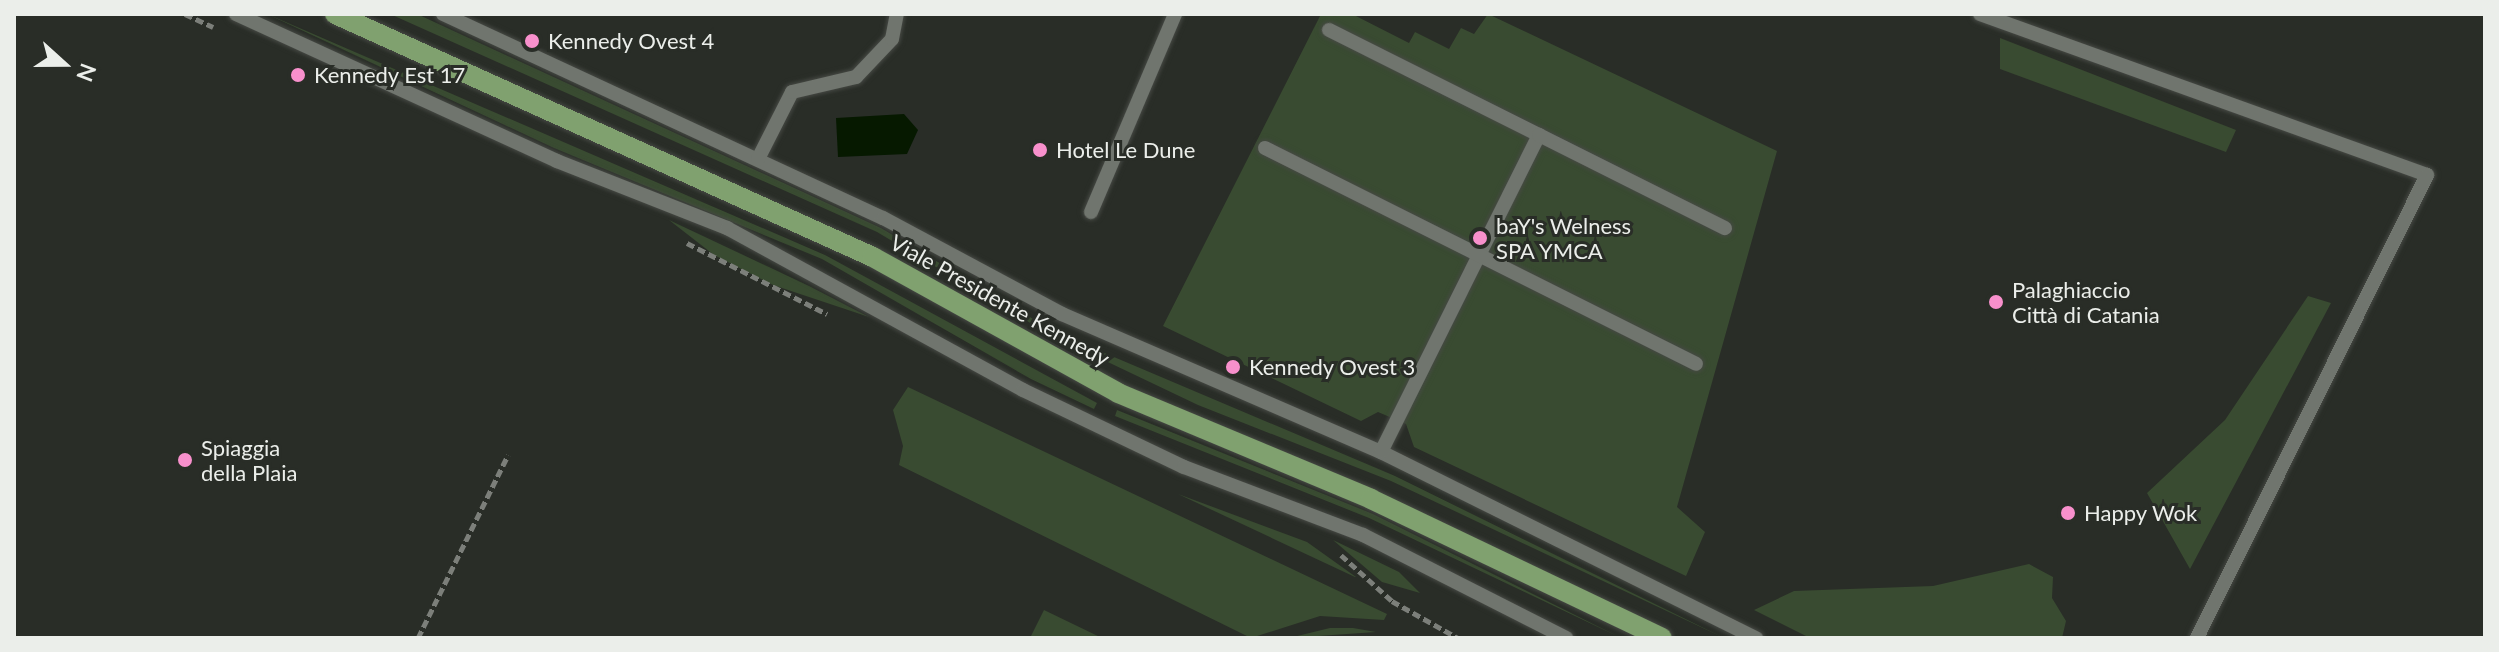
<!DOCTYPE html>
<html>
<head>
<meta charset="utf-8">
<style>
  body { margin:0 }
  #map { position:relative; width:2499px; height:652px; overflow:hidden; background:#292d27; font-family:Lato,sans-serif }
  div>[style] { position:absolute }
  .green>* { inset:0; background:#394b31 }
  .water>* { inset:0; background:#061900 }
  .path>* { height:5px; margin-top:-2.5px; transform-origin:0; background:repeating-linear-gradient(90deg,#7c7f7a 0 8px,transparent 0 12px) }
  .roads { filter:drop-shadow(0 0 2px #464944) drop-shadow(0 0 2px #464944) }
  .service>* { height:14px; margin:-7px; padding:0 7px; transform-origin:7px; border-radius:7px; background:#70756e }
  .primary>* { height:20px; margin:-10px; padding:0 10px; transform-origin:10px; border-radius:10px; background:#80a16f }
  .dots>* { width:22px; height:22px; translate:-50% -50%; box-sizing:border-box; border:4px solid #292d27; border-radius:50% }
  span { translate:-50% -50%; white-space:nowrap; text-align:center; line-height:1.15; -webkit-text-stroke:6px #292d27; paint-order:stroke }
  .poi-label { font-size:22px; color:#ebeeea }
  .left { translate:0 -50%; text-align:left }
  .street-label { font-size:22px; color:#ebeeea }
  .frame { position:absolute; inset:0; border:16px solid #ebeeea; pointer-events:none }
  .north { position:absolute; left:24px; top:24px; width:80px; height:80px; -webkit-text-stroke:6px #292d27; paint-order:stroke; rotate:111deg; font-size:22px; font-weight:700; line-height:32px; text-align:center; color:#ebeeea }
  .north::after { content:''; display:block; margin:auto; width:28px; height:36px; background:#ebeeea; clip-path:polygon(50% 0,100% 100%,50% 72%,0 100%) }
</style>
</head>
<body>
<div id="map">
  <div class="green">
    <div style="clip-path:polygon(267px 14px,825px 255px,1097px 403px,1094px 409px,1031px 379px,822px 259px,554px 148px)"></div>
    <div style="clip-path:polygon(390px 14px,417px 14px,881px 228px,1055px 332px,1395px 476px,1724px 638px,1391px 481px,1198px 405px,1049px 334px,877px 232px)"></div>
    <div style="clip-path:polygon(1321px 14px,1352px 14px,1409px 43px,1415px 32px,1449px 49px,1461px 28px,1474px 34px,1488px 14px,1777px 151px,1677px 507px,1705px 532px,1686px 576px,1414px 447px,1406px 424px,1378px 412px,1361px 421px,1163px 326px)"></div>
    <div style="clip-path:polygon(2000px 38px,2236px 130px,2226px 152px,2000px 69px)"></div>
    <div style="clip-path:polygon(669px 220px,809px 286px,869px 317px,773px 285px,714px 255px)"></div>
    <div style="clip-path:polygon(2308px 296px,2331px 303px,2190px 569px,2147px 493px,2225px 420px)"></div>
    <div style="clip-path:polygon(908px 387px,1387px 614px,1384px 620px,1320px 616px,1251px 638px,899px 465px,903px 446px,893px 410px)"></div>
    <div style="clip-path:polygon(1117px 410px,1373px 514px,1621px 638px,1369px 518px,1115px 416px)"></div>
    <div style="clip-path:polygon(1178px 494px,1307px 542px,1356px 577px,1355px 577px)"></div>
    <div style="clip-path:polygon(1333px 540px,1399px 572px,1420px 593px,1382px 582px)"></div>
    <div style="clip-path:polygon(2029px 564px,2053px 577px,2052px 598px,2066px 621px,2062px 638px,1810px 638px,1754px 610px,1794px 591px,1933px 586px)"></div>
    <div style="clip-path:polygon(1044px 610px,1102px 638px,1030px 638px)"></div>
    <div style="clip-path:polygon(1330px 628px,1353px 628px,1376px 632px,1289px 638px)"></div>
  </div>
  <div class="water">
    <div style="clip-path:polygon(904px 114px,918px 130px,907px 154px,838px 157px,836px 118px)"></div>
  </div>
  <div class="path">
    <div style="left:185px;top:14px;width:31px;rotate:25deg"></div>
    <div style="left:687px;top:243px;width:157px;rotate:26.9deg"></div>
    <div style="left:1341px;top:555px;width:69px;rotate:42deg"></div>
    <div style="left:1392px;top:601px;width:76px;rotate:29.3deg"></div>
    <div style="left:418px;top:638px;width:204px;rotate:-63.8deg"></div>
  </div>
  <div class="roads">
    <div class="service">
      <div style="left:236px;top:14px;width:353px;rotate:24.6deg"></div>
      <div style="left:557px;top:161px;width:183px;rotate:21.5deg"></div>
      <div style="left:727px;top:228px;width:337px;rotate:28.7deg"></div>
      <div style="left:1023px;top:390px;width:178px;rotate:25.6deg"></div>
      <div style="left:1184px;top:467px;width:191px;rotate:20.8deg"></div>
      <div style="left:1363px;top:535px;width:228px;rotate:26.9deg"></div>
      <div style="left:443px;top:14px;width:485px;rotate:24.9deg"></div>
      <div style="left:883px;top:218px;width:203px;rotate:28.2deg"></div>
      <div style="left:1062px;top:314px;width:348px;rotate:23.4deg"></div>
      <div style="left:1381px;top:452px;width:419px;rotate:26.4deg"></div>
      <div style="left:1980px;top:14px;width:475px;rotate:19.8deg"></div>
      <div style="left:2427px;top:175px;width:517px;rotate:116.42deg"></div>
      <div style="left:1329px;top:30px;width:235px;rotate:26.6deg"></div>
      <div style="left:1539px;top:135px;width:354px;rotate:116.5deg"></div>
      <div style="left:1539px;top:135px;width:208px;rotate:26.6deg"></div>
      <div style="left:1265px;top:148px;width:482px;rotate:26.6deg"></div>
      <div style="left:758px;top:159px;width:75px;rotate:-63.1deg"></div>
      <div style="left:792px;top:92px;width:66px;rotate:-13.2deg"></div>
      <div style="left:856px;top:77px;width:52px;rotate:-46.5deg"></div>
      <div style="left:892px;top:39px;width:25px;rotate:-79deg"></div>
      <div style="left:1091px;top:212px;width:215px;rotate:-67deg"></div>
    </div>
    <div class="primary">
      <div style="left:335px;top:14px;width:590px;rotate:24.31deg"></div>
      <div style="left:873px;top:257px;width:280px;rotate:29deg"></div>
      <div style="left:1118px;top:393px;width:274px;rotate:22.7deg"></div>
      <div style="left:1371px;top:499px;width:322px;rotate:25.5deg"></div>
    </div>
  </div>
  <div class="dots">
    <div style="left:532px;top:41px;background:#f890cc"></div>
    <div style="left:298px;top:75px;background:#f890cc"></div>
    <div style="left:1040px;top:150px;background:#f890cc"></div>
    <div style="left:1480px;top:238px;background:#f890cc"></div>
    <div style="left:1996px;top:302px;background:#f890cc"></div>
    <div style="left:1233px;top:367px;background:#f890cc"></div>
    <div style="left:185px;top:460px;background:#f890cc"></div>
    <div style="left:2068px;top:513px;background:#f890cc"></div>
  </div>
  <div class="poi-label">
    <span class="left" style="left:548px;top:41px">Kennedy Ovest 4</span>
    <span class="left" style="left:314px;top:75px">Kennedy Est 17</span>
    <span class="left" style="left:1056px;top:150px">Hotel Le Dune</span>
    <span class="left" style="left:1496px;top:238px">baY's Welness<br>SPA YMCA</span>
    <span class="left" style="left:2012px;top:302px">Palaghiaccio<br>Città di Catania</span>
    <span class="left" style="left:1249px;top:367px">Kennedy Ovest 3</span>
    <span class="left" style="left:201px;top:460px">Spiaggia<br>della Plaia</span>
    <span class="left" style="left:2084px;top:513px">Happy Wok</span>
  </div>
  <div class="street-label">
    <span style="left:1000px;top:300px;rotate:29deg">Viale Presidente Kennedy</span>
  </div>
  <div class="frame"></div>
  <div class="north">N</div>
</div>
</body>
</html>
